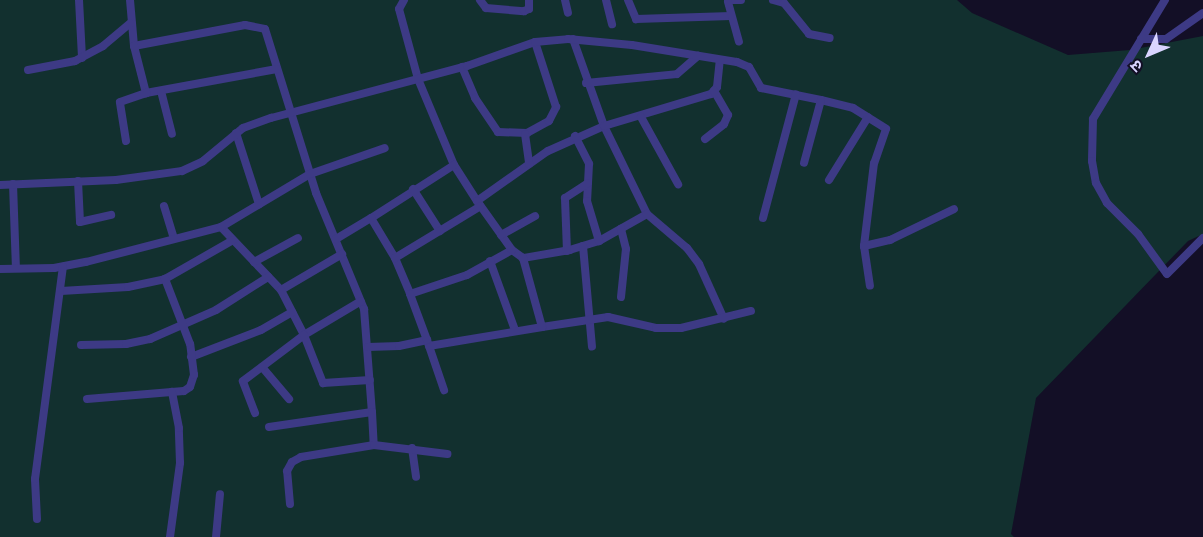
<!DOCTYPE html>
<html>
<head>
<meta charset="utf-8">
<style>
  body { margin:0 }
  #map { position:relative; width:1203px; height:537px; overflow:hidden; background:#130f26; font-family:Lato,"Noto Sans Devanagari",sans-serif }
  div>[style] { position:absolute }
  .green>* { inset:0; background:#12302f }
  .street>* { height:8px; margin:-4px; padding:0 4px; transform-origin:4px; border-radius:4px; background:#3d3a85 }
  span { translate:-50% -50%; white-space:nowrap; text-align:center; line-height:1.15; -webkit-text-stroke:5px #130f26; paint-order:stroke }
  .north { position:absolute; left:1119px; top:24px; width:60px; height:60px; -webkit-text-stroke:4px #130f26; paint-order:stroke; rotate:226deg; font-size:16px; font-weight:700; line-height:24px; text-align:center; color:#d9d4ff }
  .north::after { content:''; display:block; margin:auto; width:21px; height:27px; background:#d9d4ff; clip-path:polygon(50% 0,100% 100%,50% 72%,0 100%) }
</style>
</head>
<body>
<div id="map">
  <div class="green">
    <div style="clip-path:polygon(0 0,957px 0,972px 13px,1068px 55px,1130px 50px,1203px 36px,1203px 234px,1188px 241px,1036px 398px,1011px 534px,1014px 537px,0 537px)"></div>
  </div>
  <div class="street">
    <div style="left:79px;top:0;width:58px;rotate:87deg"></div>
    <div style="left:130px;top:0;width:46px;rotate:85deg"></div>
    <div style="left:134px;top:46px;width:113px;rotate:-10.7deg"></div>
    <div style="left:245px;top:25px;width:20px;rotate:11deg"></div>
    <div style="left:265px;top:29px;width:172px;rotate:72.7deg"></div>
    <div style="left:316px;top:193px;width:126px;rotate:67.5deg"></div>
    <div style="left:364px;top:309px;width:103px;rotate:85.6deg"></div>
    <div style="left:404px;top:0;width:10px;rotate:119deg"></div>
    <div style="left:399px;top:9px;width:73px;rotate:74.8deg"></div>
    <div style="left:418px;top:79px;width:93px;rotate:67.3deg"></div>
    <div style="left:454px;top:165px;width:43px;rotate:57.4deg"></div>
    <div style="left:477px;top:201px;width:87px;rotate:-35.2deg"></div>
    <div style="left:548px;top:151px;width:61px;rotate:-24.1deg"></div>
    <div style="left:604px;top:126px;width:98px;rotate:64deg"></div>
    <div style="left:647px;top:214px;width:55px;rotate:150.6deg"></div>
    <div style="left:599px;top:241px;width:30px;rotate:163deg"></div>
    <div style="left:570px;top:250px;width:48px;rotate:170.3deg"></div>
    <div style="left:523px;top:258px;width:14px;rotate:-144deg"></div>
    <div style="left:480px;top:0;width:10px;rotate:53deg"></div>
    <div style="left:486px;top:8px;width:38px;rotate:5deg"></div>
    <div style="left:524px;top:11px;width:5px;rotate:-22deg"></div>
    <div style="left:529px;top:9px;width:9px;rotate:-90deg"></div>
    <div style="left:565px;top:0;width:13px;rotate:77deg"></div>
    <div style="left:606px;top:0;width:25px;rotate:76deg"></div>
    <div style="left:628px;top:0;width:21px;rotate:67deg"></div>
    <div style="left:636px;top:19px;width:95px;rotate:-1.8deg"></div>
    <div style="left:728px;top:0;width:13px"></div>
    <div style="left:773px;top:0;width:11px;rotate:15deg"></div>
    <div style="left:784px;top:3px;width:40px;rotate:51deg"></div>
    <div style="left:809px;top:34px;width:21px;rotate:11deg"></div>
    <div style="left:1165px;top:0;width:139px;rotate:121.2deg"></div>
    <div style="left:1093px;top:119px;width:42px;rotate:91.4deg"></div>
    <div style="left:1092px;top:161px;width:22px;rotate:80deg"></div>
    <div style="left:1096px;top:183px;width:23px;rotate:61deg"></div>
    <div style="left:1107px;top:203px;width:44px;rotate:45deg"></div>
    <div style="left:1138px;top:234px;width:49px;rotate:54.1deg"></div>
    <div style="left:1167px;top:274px;width:51px;rotate:-45deg"></div>
    <div style="left:728px;top:2px;width:41px;rotate:74.6deg"></div>
    <div style="left:573px;top:39px;width:92px;rotate:70.4deg"></div>
    <div style="left:604px;top:126px;width:112px;rotate:-16.7deg"></div>
    <div style="left:711px;top:94px;width:9px;rotate:-49deg"></div>
    <div style="left:717px;top:87px;width:27px;rotate:-84deg"></div>
    <div style="left:1141px;top:39px;width:25px"></div>
    <div style="left:1166px;top:39px;width:45px;rotate:-35.1deg"></div>
    <div style="left:134px;top:46px;width:49px;rotate:75.7deg"></div>
    <div style="left:146px;top:93px;width:133px;rotate:-10.4deg"></div>
    <div style="left:462px;top:67px;width:34px;rotate:67deg"></div>
    <div style="left:475px;top:98px;width:41px;rotate:55.9deg"></div>
    <div style="left:498px;top:132px;width:29px;rotate:2deg"></div>
    <div style="left:527px;top:133px;width:25px;rotate:-29deg"></div>
    <div style="left:549px;top:121px;width:16px;rotate:-63deg"></div>
    <div style="left:556px;top:107px;width:68px;rotate:-107.9deg"></div>
    <div style="left:28px;top:70px;width:48px;rotate:-10.8deg"></div>
    <div style="left:75px;top:61px;width:32px;rotate:-28deg"></div>
    <div style="left:103px;top:46px;width:35px;rotate:-40deg"></div>
    <div style="left:586px;top:83px;width:91px;rotate:-5.6deg"></div>
    <div style="left:677px;top:74px;width:28px;rotate:-41deg"></div>
    <div style="left:161px;top:91px;width:44px;rotate:75.7deg"></div>
    <div style="left:821px;top:100px;width:33px;rotate:14deg"></div>
    <div style="left:853px;top:108px;width:39px;rotate:32deg"></div>
    <div style="left:886px;top:129px;width:36px;rotate:109deg"></div>
    <div style="left:874px;top:163px;width:84px;rotate:96.9deg"></div>
    <div style="left:864px;top:246px;width:40px;rotate:81.5deg"></div>
    <div style="left:641px;top:117px;width:77px;rotate:61.1deg"></div>
    <div style="left:236px;top:133px;width:75px;rotate:72.1deg"></div>
    <div style="left:525px;top:134px;width:30px;rotate:82deg"></div>
    <div style="left:575px;top:136px;width:31px;rotate:63deg"></div>
    <div style="left:589px;top:164px;width:37px;rotate:93deg"></div>
    <div style="left:587px;top:201px;width:42px;rotate:73.3deg"></div>
    <div style="left:705px;top:139px;width:24px;rotate:-38deg"></div>
    <div style="left:724px;top:124px;width:10px;rotate:-66deg"></div>
    <div style="left:728px;top:115px;width:28px;rotate:-120deg"></div>
    <div style="left:126px;top:141px;width:39px;rotate:-99deg"></div>
    <div style="left:120px;top:102px;width:28px;rotate:-19deg"></div>
    <div style="left:454px;top:165px;width:98px;rotate:147.4deg"></div>
    <div style="left:371px;top:218px;width:47px;rotate:59deg"></div>
    <div style="left:395px;top:258px;width:39px;rotate:67deg"></div>
    <div style="left:410px;top:294px;width:60px;rotate:-18.4deg"></div>
    <div style="left:467px;top:275px;width:51px;rotate:-29.1deg"></div>
    <div style="left:512px;top:250px;width:60px;rotate:-125.5deg"></div>
    <div style="left:829px;top:180px;width:74px;rotate:-58.2deg"></div>
    <div style="left:78px;top:181px;width:41px;rotate:87.2deg"></div>
    <div style="left:80px;top:222px;width:32px;rotate:-13deg"></div>
    <div style="left:13px;top:184px;width:84px;rotate:88deg"></div>
    <div style="left:0;top:185px;width:116px;rotate:-2.5deg"></div>
    <div style="left:116px;top:180px;width:67px;rotate:-7.8deg"></div>
    <div style="left:182px;top:171px;width:23px;rotate:-25deg"></div>
    <div style="left:203px;top:161px;width:52px;rotate:-39.5deg"></div>
    <div style="left:243px;top:128px;width:30px;rotate:-20deg"></div>
    <div style="left:271px;top:118px;width:203px;rotate:-14.9deg"></div>
    <div style="left:467px;top:66px;width:72px;rotate:-19.4deg"></div>
    <div style="left:535px;top:42px;width:33px;rotate:-5deg"></div>
    <div style="left:568px;top:39px;width:64px;rotate:5.4deg"></div>
    <div style="left:632px;top:45px;width:106px;rotate:9.2deg"></div>
    <div style="left:737px;top:62px;width:13px;rotate:23deg"></div>
    <div style="left:749px;top:67px;width:24px;rotate:60deg"></div>
    <div style="left:761px;top:88px;width:61px;rotate:11.3deg"></div>
    <div style="left:821px;top:100px;width:65px;rotate:105.1deg"></div>
    <div style="left:413px;top:189px;width:50px;rotate:57.3deg"></div>
    <div style="left:164px;top:206px;width:34px;rotate:73deg"></div>
    <div style="left:647px;top:214px;width:52px;rotate:40.4deg"></div>
    <div style="left:687px;top:248px;width:20px;rotate:53deg"></div>
    <div style="left:699px;top:264px;width:60px;rotate:65.6deg"></div>
    <div style="left:763px;top:218px;width:128px;rotate:-75.1deg"></div>
    <div style="left:221px;top:227px;width:87px;rotate:46.4deg"></div>
    <div style="left:281px;top:290px;width:71px;rotate:-30.5deg"></div>
    <div style="left:501px;top:235px;width:39px;rotate:-29deg"></div>
    <div style="left:336px;top:239px;width:41px;rotate:-31deg"></div>
    <div style="left:583px;top:246px;width:101px;rotate:84.9deg"></div>
    <div style="left:864px;top:246px;width:27px;rotate:-13deg"></div>
    <div style="left:890px;top:240px;width:71px;rotate:-25.8deg"></div>
    <div style="left:567px;top:251px;width:53px;rotate:-92.2deg"></div>
    <div style="left:565px;top:198px;width:27px;rotate:-33deg"></div>
    <div style="left:395px;top:258px;width:100px;rotate:-31.2deg"></div>
    <div style="left:490px;top:261px;width:73px;rotate:70.1deg"></div>
    <div style="left:254px;top:262px;width:50px;rotate:-28.6deg"></div>
    <div style="left:0;top:269px;width:54px;rotate:-1.1deg"></div>
    <div style="left:54px;top:268px;width:33px;rotate:-11deg"></div>
    <div style="left:86px;top:262px;width:139px;rotate:-14.5deg"></div>
    <div style="left:221px;top:227px;width:104px;rotate:-30.8deg"></div>
    <div style="left:310px;top:174px;width:79px;rotate:-19.1deg"></div>
    <div style="left:281px;top:290px;width:51px;rotate:62.9deg"></div>
    <div style="left:304px;top:335px;width:66px;rotate:-30.8deg"></div>
    <div style="left:61px;top:291px;width:67px;rotate:-3.4deg"></div>
    <div style="left:128px;top:287px;width:38px;rotate:-12deg"></div>
    <div style="left:165px;top:279px;width:78px;rotate:-29.8deg"></div>
    <div style="left:621px;top:297px;width:48px;rotate:-84.1deg"></div>
    <div style="left:626px;top:249px;width:21px;rotate:-104deg"></div>
    <div style="left:542px;top:327px;width:67px;rotate:-8.6deg"></div>
    <div style="left:608px;top:317px;width:49px;rotate:12.9deg"></div>
    <div style="left:656px;top:328px;width:25px"></div>
    <div style="left:681px;top:328px;width:72px;rotate:-13.7deg"></div>
    <div style="left:428px;top:343px;width:50px;rotate:71.2deg"></div>
    <div style="left:81px;top:345px;width:45px;rotate:-1.3deg"></div>
    <div style="left:126px;top:344px;width:25px;rotate:-12deg"></div>
    <div style="left:150px;top:339px;width:72px;rotate:-23.7deg"></div>
    <div style="left:216px;top:310px;width:62px;rotate:-32.4deg"></div>
    <div style="left:429px;top:346px;width:115px;rotate:-9.5deg"></div>
    <div style="left:542px;top:327px;width:72px;rotate:-105.4deg"></div>
    <div style="left:368px;top:347px;width:31px;rotate:-2deg"></div>
    <div style="left:399px;top:346px;width:29px;rotate:-12deg"></div>
    <div style="left:427px;top:340px;width:49px;rotate:-110.3deg"></div>
    <div style="left:191px;top:357px;width:75px;rotate:-21.1deg"></div>
    <div style="left:261px;top:330px;width:36px;rotate:-30deg"></div>
    <div style="left:262px;top:367px;width:42px;rotate:49.8deg"></div>
    <div style="left:87px;top:399px;width:97px;rotate:-4.7deg"></div>
    <div style="left:184px;top:391px;width:7px;rotate:-34deg"></div>
    <div style="left:190px;top:387px;width:13px;rotate:-72deg"></div>
    <div style="left:194px;top:375px;width:31px;rotate:-97deg"></div>
    <div style="left:190px;top:344px;width:70px;rotate:-111deg"></div>
    <div style="left:255px;top:413px;width:34px;rotate:-111deg"></div>
    <div style="left:243px;top:381px;width:76px;rotate:-37deg"></div>
    <div style="left:304px;top:335px;width:52px;rotate:68.4deg"></div>
    <div style="left:323px;top:383px;width:47px;rotate:-3.7deg"></div>
    <div style="left:269px;top:427px;width:104px;rotate:-8.3deg"></div>
    <div style="left:372px;top:412px;width:33px;rotate:87deg"></div>
    <div style="left:412px;top:448px;width:29px;rotate:82deg"></div>
    <div style="left:290px;top:504px;width:33px;rotate:-95deg"></div>
    <div style="left:287px;top:471px;width:10px;rotate:-61deg"></div>
    <div style="left:292px;top:462px;width:10px;rotate:-29deg"></div>
    <div style="left:301px;top:457px;width:74px;rotate:-9.3deg"></div>
    <div style="left:374px;top:445px;width:74px;rotate:7deg"></div>
    <div style="left:37px;top:519px;width:40px;rotate:-92.9deg"></div>
    <div style="left:35px;top:479px;width:214px;rotate:-82.5deg"></div>
    <div style="left:170px;top:537px;width:75px;rotate:-82.3deg"></div>
    <div style="left:180px;top:463px;width:35px;rotate:-92deg"></div>
    <div style="left:179px;top:428px;width:37px;rotate:-101deg"></div>
    <div style="left:216px;top:537px;width:43px;rotate:-84.7deg"></div>
  </div>
  <div class="north">उ</div>
</div>
</body>
</html>
